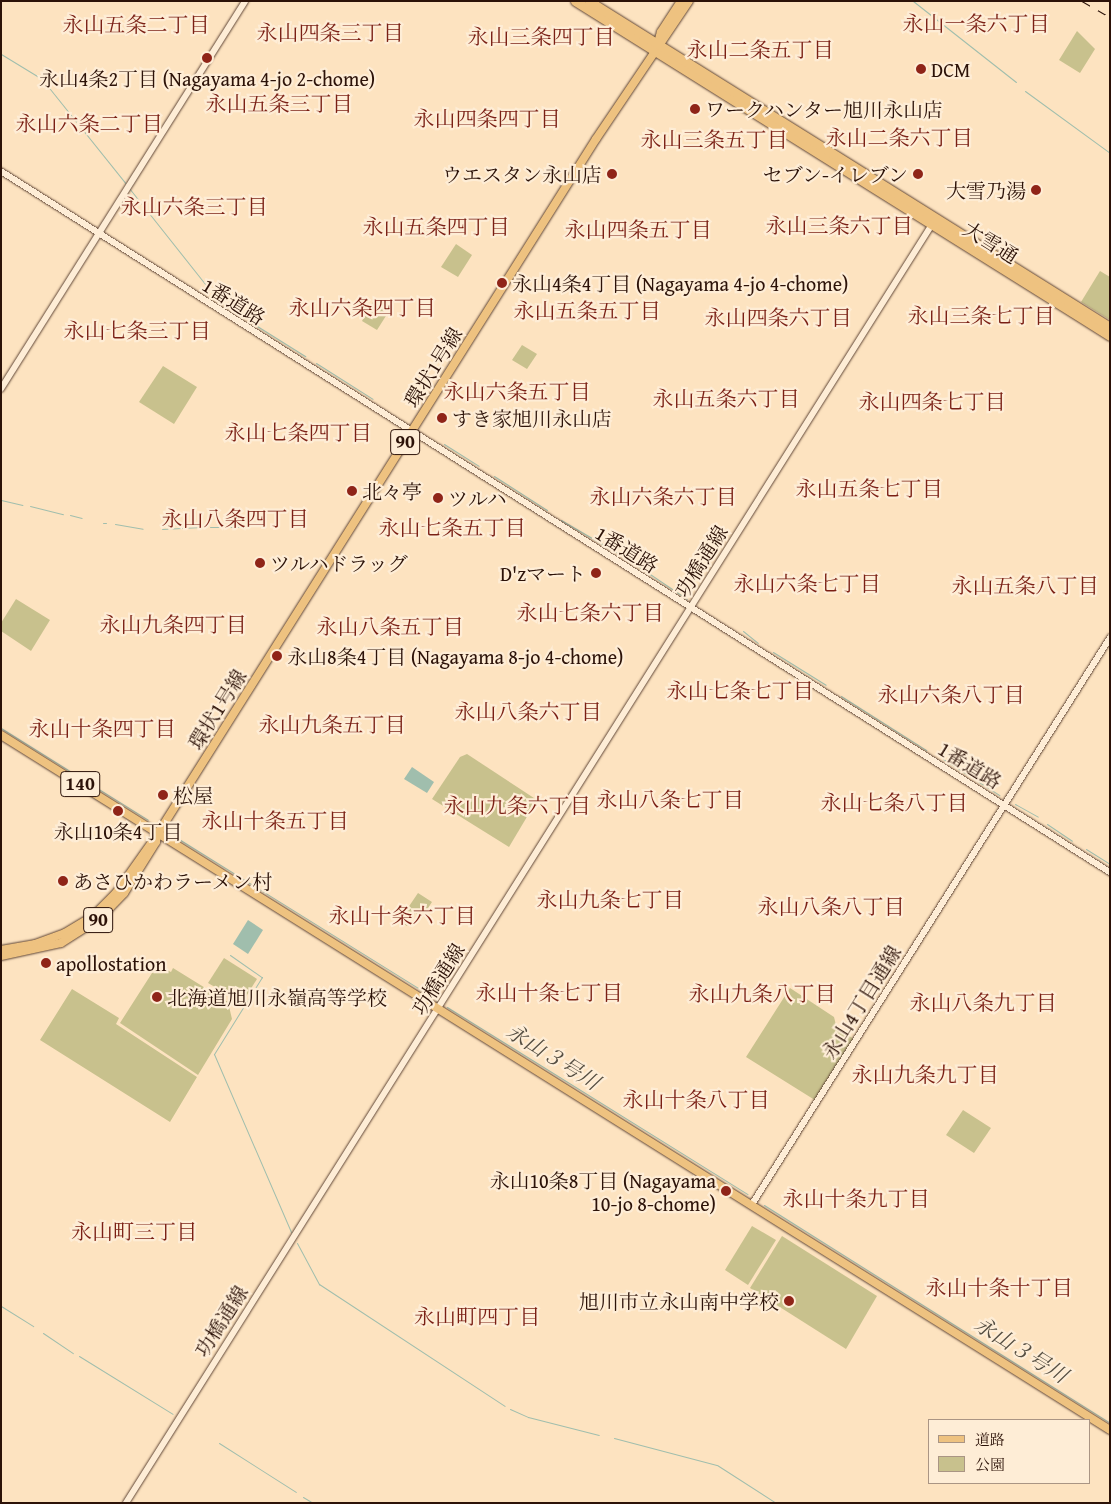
<!DOCTYPE html>
<html>
<head>
<meta charset="utf-8">
<style>
  body { margin:0 }
  #map { position:relative; width:1111px; height:1504px; overflow:hidden; background:#fde3c0; font-family:"Gentium Book Plus","Noto Serif JP",serif }
  div>[style] { position:absolute }
  .green>* { inset:0; background:#c8c18d }
  .water>* { inset:0; background:#a0bead }
  .stream>* { height:1px; margin:-0.5px; padding:0 0.5px; transform-origin:0.5px; border-radius:0.5px; background:#a0bead }
  .roads { filter:drop-shadow(0 0 1px #604636) drop-shadow(0 0 1px #604636) }
  .minor>* { height:5.5px; margin:-2.75px; padding:0 2.75px; transform-origin:2.75px; border-radius:2.75px; background:#feedd6 }
  .major>* { height:8px; margin:-4px; padding:0 4px; transform-origin:4px; border-radius:4px; background:#eec280 }
  .highway>* { height:9px; margin:-4.5px; padding:0 4.5px; transform-origin:4.5px; border-radius:4.5px; background:#eec280 }
  .rail>* { height:1px; margin-top:-0.5px; transform-origin:0; background:repeating-linear-gradient(90deg,#2c1208 0 9px,transparent 0 18px) }
  .dots>* { width:14px; height:14px; translate:-50% -50%; box-sizing:border-box; border:2px solid #feedd6; border-radius:50% }
  span { translate:-50% -50%; white-space:nowrap; text-align:center; line-height:1.15; -webkit-text-stroke:4.5px #feedd6; paint-order:stroke }
  .shield-label span { padding:1px 4px; background:#feedd6; border:1px solid; border-radius:4px; -webkit-text-stroke-width:0 }
  .shield-label { font-size:19px; color:#2c1208; font-weight:700 }
  .poi-label { font-size:20px; color:#2c1208 }
  .left { translate:0 -50%; text-align:left }
  .right { translate:-100% -50%; text-align:right }
  .street-label { font-size:20px; color:#2c1208 }
  .neighbourhood-label { font-size:21px; color:#7a1f14 }
  .water-label { font-size:21px; color:#554e42; font-style:italic }
  .frame { position:absolute; inset:0; border:2px solid #2c1208; pointer-events:none }
  .legend { position:absolute; left:928px; top:1419px; width:162px; height:65px; box-sizing:border-box; background:#feedd6; border:1px solid #aa9584; margin:0; padding:6px 9px; list-style:none; font-size:15px; color:#2c1208 }
  .legend li { display:flex; align-items:center; gap:10px; height:25px }
  .legend b { width:25px; border:1px solid #aa9584 }
</style>
</head>
<body>
<div id="map">
  <div class="green">
    <div style="clip-path:polygon(1077px 31px,1095px 49px,1080px 73px,1059px 60px)"></div>
    <div style="clip-path:polygon(456px 244px,472px 255px,458px 277px,441px 267px)"></div>
    <div style="clip-path:polygon(1100px 271px,1110px 277px,1110px 320px,1081px 302px)"></div>
    <div style="clip-path:polygon(375px 298px,391px 308px,377px 330px,362px 321px)"></div>
    <div style="clip-path:polygon(522px 345px,537px 354px,527px 369px,512px 360px)"></div>
    <div style="clip-path:polygon(163px 366px,197px 387px,174px 424px,139px 402px)"></div>
    <div style="clip-path:polygon(16px 599px,50px 620px,31px 651px,1px 631px,1px 623px)"></div>
    <div style="clip-path:polygon(467px 754px,537px 800px,509px 847px,432px 799px,460px 757px)"></div>
    <div style="clip-path:polygon(418px 893px,432px 902px,422px 917px,415px 913px,407px 926px,399px 921px)"></div>
    <div style="clip-path:polygon(224px 958px,257px 979px,242px 1003px,208px 983px)"></div>
    <div style="clip-path:polygon(173px 968px,228px 1002px,232px 1019px,198px 1075px,120px 1023px,152px 973px,165px 969px,171px 972px)"></div>
    <div style="clip-path:polygon(790px 988px,834px 1017px,837px 1029px,856px 1040px,818px 1102px,746px 1057px)"></div>
    <div style="clip-path:polygon(72px 989px,119px 1018px,116px 1024px,197px 1077px,170px 1122px,40px 1040px)"></div>
    <div style="clip-path:polygon(963px 1110px,991px 1128px,974px 1153px,946px 1135px)"></div>
    <div style="clip-path:polygon(752px 1226px,776px 1240px,748px 1285px,725px 1270px)"></div>
    <div style="clip-path:polygon(782px 1236px,877px 1296px,846px 1349px,750px 1288px)"></div>
  </div>
  <div class="water">
    <div style="clip-path:polygon(412px 767px,434px 782px,427px 793px,404px 779px)"></div>
    <div style="clip-path:polygon(248px 920px,263px 930px,248px 954px,233px 944px)"></div>
  </div>
  <div class="stream">
    <div style="left:913px;top:1px;width:131px;rotate:38.2deg"></div>
    <div style="left:1px;top:54px;width:48px;rotate:31.4deg"></div>
    <div style="left:42px;top:79px;width:136px;rotate:51.3deg"></div>
    <div style="left:1025px;top:91px;width:105px;rotate:36.1deg"></div>
    <div style="left:129px;top:188px;width:142px;rotate:51.6deg"></div>
    <div style="left:257px;top:326px;width:57px;rotate:32deg"></div>
    <div style="left:316px;top:363px;width:67px;rotate:32.3deg"></div>
    <div style="left:444px;top:444px;width:41px;rotate:32.2deg"></div>
    <div style="left:494px;top:476px;width:63px;rotate:32.7deg"></div>
    <div style="left:1px;top:500px;width:22px;rotate:13deg"></div>
    <div style="left:30px;top:506px;width:34px;rotate:14deg"></div>
    <div style="left:70px;top:515px;width:12px;rotate:14deg"></div>
    <div style="left:561px;top:520px;width:64px;rotate:30.2deg"></div>
    <div style="left:103px;top:523px;width:3px"></div>
    <div style="left:115px;top:524px;width:28px;rotate:10deg"></div>
    <div style="left:210px;top:527px;width:38px"></div>
    <div style="left:162px;top:529px;width:39px;rotate:-3deg"></div>
    <div style="left:632px;top:562px;width:66px;rotate:33.9deg"></div>
    <div style="left:743px;top:631px;width:19px;rotate:39deg"></div>
    <div style="left:773px;top:652px;width:62px;rotate:31.9deg"></div>
    <div style="left:841px;top:696px;width:101px;rotate:32.4deg"></div>
    <div style="left:1px;top:728px;width:173px;rotate:32deg"></div>
    <div style="left:943px;top:759px;width:67px;rotate:32.7deg"></div>
    <div style="left:1015px;top:804px;width:26px;rotate:29deg"></div>
    <div style="left:1047px;top:824px;width:30px;rotate:34deg"></div>
    <div style="left:174px;top:836px;width:310px;rotate:31.9deg"></div>
    <div style="left:1086px;top:849px;width:28px;rotate:32deg"></div>
    <div style="left:230px;top:955px;width:39px;rotate:35deg"></div>
    <div style="left:262px;top:977px;width:91px;rotate:121.9deg"></div>
    <div style="left:214px;top:1054px;width:194px;rotate:66.6deg"></div>
    <div style="left:447px;top:1007px;width:354px;rotate:31.9deg"></div>
    <div style="left:764px;top:1205px;width:409px;rotate:32.2deg"></div>
    <div style="left:297px;top:1243px;width:47px;rotate:61.8deg"></div>
    <div style="left:319px;top:1284px;width:222px;rotate:33.3deg"></div>
    <div style="left:1px;top:1306px;width:38px;rotate:32deg"></div>
    <div style="left:43px;top:1333px;width:36px;rotate:34deg"></div>
    <div style="left:79px;top:1356px;width:110px;rotate:31.7deg"></div>
    <div style="left:510px;top:1409px;width:20px;rotate:24deg"></div>
    <div style="left:528px;top:1417px;width:73px;rotate:14.2deg"></div>
    <div style="left:614px;top:1438px;width:106px;rotate:14.7deg"></div>
    <div style="left:717px;top:1465px;width:70px;rotate:32.8deg"></div>
    <div style="left:219px;top:1443px;width:91px;rotate:32.5deg"></div>
    <div style="left:303px;top:1497px;width:12px;rotate:31deg"></div>
  </div>
  <div class="roads">
    <div class="minor">
      <div style="left:1px;top:171px;width:1312px;rotate:32.3deg"></div>
      <div style="left:1px;top:389px;width:458px;rotate:-57.8deg"></div>
      <div style="left:751px;top:1206px;width:672px;rotate:-57.71deg"></div>
      <div style="left:126px;top:1503px;width:1513px;rotate:-57.77deg"></div>
    </div>
    <div class="major">
      <div style="left:658px;top:43px;width:11px;rotate:-75deg"></div>
      <div style="left:661px;top:32px;width:37px;rotate:-57deg"></div>
      <div style="left:1px;top:735px;width:1309px;rotate:32.07deg"></div>
      <div style="left:1px;top:950px;width:35px;rotate:-10deg"></div>
      <div style="left:35px;top:944px;width:32px;rotate:-20deg"></div>
      <div style="left:65px;top:933px;width:33px;rotate:-31deg"></div>
      <div style="left:93px;top:916px;width:33px;rotate:-45deg"></div>
      <div style="left:116px;top:893px;width:71px;rotate:-54.7deg"></div>
      <div style="left:157px;top:835px;width:823px;rotate:-57.76deg"></div>
      <div style="left:596px;top:139px;width:166px;rotate:-56deg"></div>
      <div style="left:1px;top:956px;width:61px;rotate:-12.2deg"></div>
      <div style="left:61px;top:943px;width:45px;rotate:-32.3deg"></div>
      <div style="left:99px;top:919px;width:36px;rotate:-46deg"></div>
      <div style="left:124px;top:893px;width:60px;rotate:-57.9deg"></div>
      <div style="left:156px;top:842px;width:7px;rotate:-82deg"></div>
    </div>
    <div class="highway">
      <div style="left:575px;top:1px;width:631px;rotate:32.05deg"></div>
      <div style="left:589px;top:1px;width:615px;rotate:32.04deg"></div>
    </div>
  </div>
  <div class="rail">
    <div style="left:1082px;top:1px;width:32px;rotate:30deg"></div>
  </div>
  <div class="dots">
    <div style="left:207px;top:58px;background:#8f2418"></div>
    <div style="left:921px;top:69px;background:#8f2418"></div>
    <div style="left:695px;top:109px;background:#8f2418"></div>
    <div style="left:612px;top:174px;background:#8f2418"></div>
    <div style="left:918px;top:174px;background:#8f2418"></div>
    <div style="left:1036px;top:190px;background:#8f2418"></div>
    <div style="left:502px;top:283px;background:#8f2418"></div>
    <div style="left:442px;top:418px;background:#8f2418"></div>
    <div style="left:352px;top:491px;background:#8f2418"></div>
    <div style="left:438px;top:498px;background:#8f2418"></div>
    <div style="left:260px;top:563px;background:#8f2418"></div>
    <div style="left:596px;top:573px;background:#8f2418"></div>
    <div style="left:277px;top:656px;background:#8f2418"></div>
    <div style="left:163px;top:795px;background:#8f2418"></div>
    <div style="left:118px;top:811px;background:#8f2418"></div>
    <div style="left:63px;top:881px;background:#8f2418"></div>
    <div style="left:46px;top:963px;background:#8f2418"></div>
    <div style="left:157px;top:997px;background:#8f2418"></div>
    <div style="left:726px;top:1191px;background:#8f2418"></div>
    <div style="left:789px;top:1301px;background:#8f2418"></div>
  </div>
  <div class="shield-label">
    <span style="left:405px;top:442px">90</span>
    <span style="left:80px;top:784px">140</span>
    <span style="left:98px;top:920px">90</span>
  </div>
  <div class="poi-label">
    <span class="left" style="left:931px;top:69px">DCM</span>
    <span style="left:207px;top:78px">永山4条2丁目 (Nagayama 4-jo 2-chome)</span>
    <span class="left" style="left:705px;top:109px">ワークハンター旭川永山店</span>
    <span class="right" style="left:602px;top:174px">ウエスタン永山店</span>
    <span class="right" style="left:908px;top:174px">セブン-イレブン</span>
    <span class="right" style="left:1026px;top:190px">大雪乃湯</span>
    <span class="left" style="left:512px;top:283px">永山4条4丁目 (Nagayama 4-jo 4-chome)</span>
    <span class="left" style="left:452px;top:418px">すき家旭川永山店</span>
    <span class="left" style="left:362px;top:491px">北々亭</span>
    <span class="left" style="left:448px;top:498px">ツルハ</span>
    <span class="left" style="left:270px;top:563px">ツルハドラッグ</span>
    <span class="right" style="left:586px;top:573px">D'zマート</span>
    <span class="left" style="left:287px;top:656px">永山8条4丁目 (Nagayama 8-jo 4-chome)</span>
    <span class="left" style="left:173px;top:795px">松屋</span>
    <span style="left:118px;top:831px">永山10条4丁目</span>
    <span class="left" style="left:73px;top:881px">あさひかわラーメン村</span>
    <span class="left" style="left:56px;top:963px">apollostation</span>
    <span class="left" style="left:167px;top:997px">北海道旭川永嶺高等学校</span>
    <span class="right" style="left:716px;top:1192px">永山10条8丁目 (Nagayama<br>10-jo 8-chome)</span>
    <span class="right" style="left:779px;top:1301px">旭川市立永山南中学校</span>
  </div>
  <div class="street-label">
    <span style="left:991px;top:242px;rotate:32deg">大雪通</span>
    <span style="left:234px;top:301px;rotate:32deg">1番道路</span>
    <span style="left:433px;top:367px;rotate:-58deg">環状1号線</span>
    <span style="left:627px;top:549px;rotate:32deg">1番道路</span>
    <span style="left:701px;top:561px;rotate:-58deg">功橋通線</span>
    <span style="left:217px;top:709px;rotate:-58deg">環状1号線</span>
    <span style="left:970px;top:765px;rotate:32deg">1番道路</span>
    <span style="left:438px;top:979px;rotate:-58deg">功橋通線</span>
    <span style="left:861px;top:1002px;rotate:-58deg">永山4丁目通線</span>
    <span style="left:221px;top:1321px;rotate:-58deg">功橋通線</span>
  </div>
  <div class="neighbourhood-label">
    <span style="left:976px;top:24px">永山一条六丁目</span>
    <span style="left:136px;top:25px">永山五条二丁目</span>
    <span style="left:330px;top:33px">永山四条三丁目</span>
    <span style="left:541px;top:37px">永山三条四丁目</span>
    <span style="left:760px;top:50px">永山二条五丁目</span>
    <span style="left:279px;top:104px">永山五条三丁目</span>
    <span style="left:487px;top:119px">永山四条四丁目</span>
    <span style="left:89px;top:124px">永山六条二丁目</span>
    <span style="left:899px;top:138px">永山二条六丁目</span>
    <span style="left:714px;top:140px">永山三条五丁目</span>
    <span style="left:194px;top:207px">永山六条三丁目</span>
    <span style="left:839px;top:226px">永山三条六丁目</span>
    <span style="left:436px;top:227px">永山五条四丁目</span>
    <span style="left:638px;top:230px">永山四条五丁目</span>
    <span style="left:362px;top:308px">永山六条四丁目</span>
    <span style="left:587px;top:311px">永山五条五丁目</span>
    <span style="left:981px;top:316px">永山三条七丁目</span>
    <span style="left:778px;top:318px">永山四条六丁目</span>
    <span style="left:137px;top:331px">永山七条三丁目</span>
    <span style="left:517px;top:392px">永山六条五丁目</span>
    <span style="left:726px;top:399px">永山五条六丁目</span>
    <span style="left:932px;top:402px">永山四条七丁目</span>
    <span style="left:298px;top:433px">永山七条四丁目</span>
    <span style="left:869px;top:489px">永山五条七丁目</span>
    <span style="left:663px;top:497px">永山六条六丁目</span>
    <span style="left:235px;top:519px">永山八条四丁目</span>
    <span style="left:452px;top:528px">永山七条五丁目</span>
    <span style="left:807px;top:584px">永山六条七丁目</span>
    <span style="left:1025px;top:586px">永山五条八丁目</span>
    <span style="left:590px;top:613px">永山七条六丁目</span>
    <span style="left:173px;top:625px">永山九条四丁目</span>
    <span style="left:390px;top:627px">永山八条五丁目</span>
    <span style="left:740px;top:691px">永山七条七丁目</span>
    <span style="left:951px;top:695px">永山六条八丁目</span>
    <span style="left:528px;top:712px">永山八条六丁目</span>
    <span style="left:332px;top:725px">永山九条五丁目</span>
    <span style="left:102px;top:729px">永山十条四丁目</span>
    <span style="left:670px;top:800px">永山八条七丁目</span>
    <span style="left:894px;top:803px">永山七条八丁目</span>
    <span style="left:517px;top:806px">永山九条六丁目</span>
    <span style="left:275px;top:821px">永山十条五丁目</span>
    <span style="left:610px;top:900px">永山九条七丁目</span>
    <span style="left:831px;top:907px">永山八条八丁目</span>
    <span style="left:402px;top:916px">永山十条六丁目</span>
    <span style="left:549px;top:993px">永山十条七丁目</span>
    <span style="left:762px;top:994px">永山九条八丁目</span>
    <span style="left:983px;top:1003px">永山八条九丁目</span>
    <span style="left:925px;top:1075px">永山九条九丁目</span>
    <span style="left:696px;top:1100px">永山十条八丁目</span>
    <span style="left:856px;top:1199px">永山十条九丁目</span>
    <span style="left:134px;top:1232px">永山町三丁目</span>
    <span style="left:999px;top:1288px">永山十条十丁目</span>
    <span style="left:477px;top:1317px">永山町四丁目</span>
  </div>
  <div class="water-label">
    <span style="left:553px;top:1057px;rotate:32deg">永山３号川</span>
    <span style="left:1021px;top:1350px;rotate:32deg">永山３号川</span>
  </div>
  <div class="frame"></div>
  <ul class="legend">
  <li><b style="height:6px;background:#eec280"></b>道路</li>
  <li><b style="height:14px;background:#c8c18d"></b>公園</li>
  </ul>
</div>
</body>
</html>
